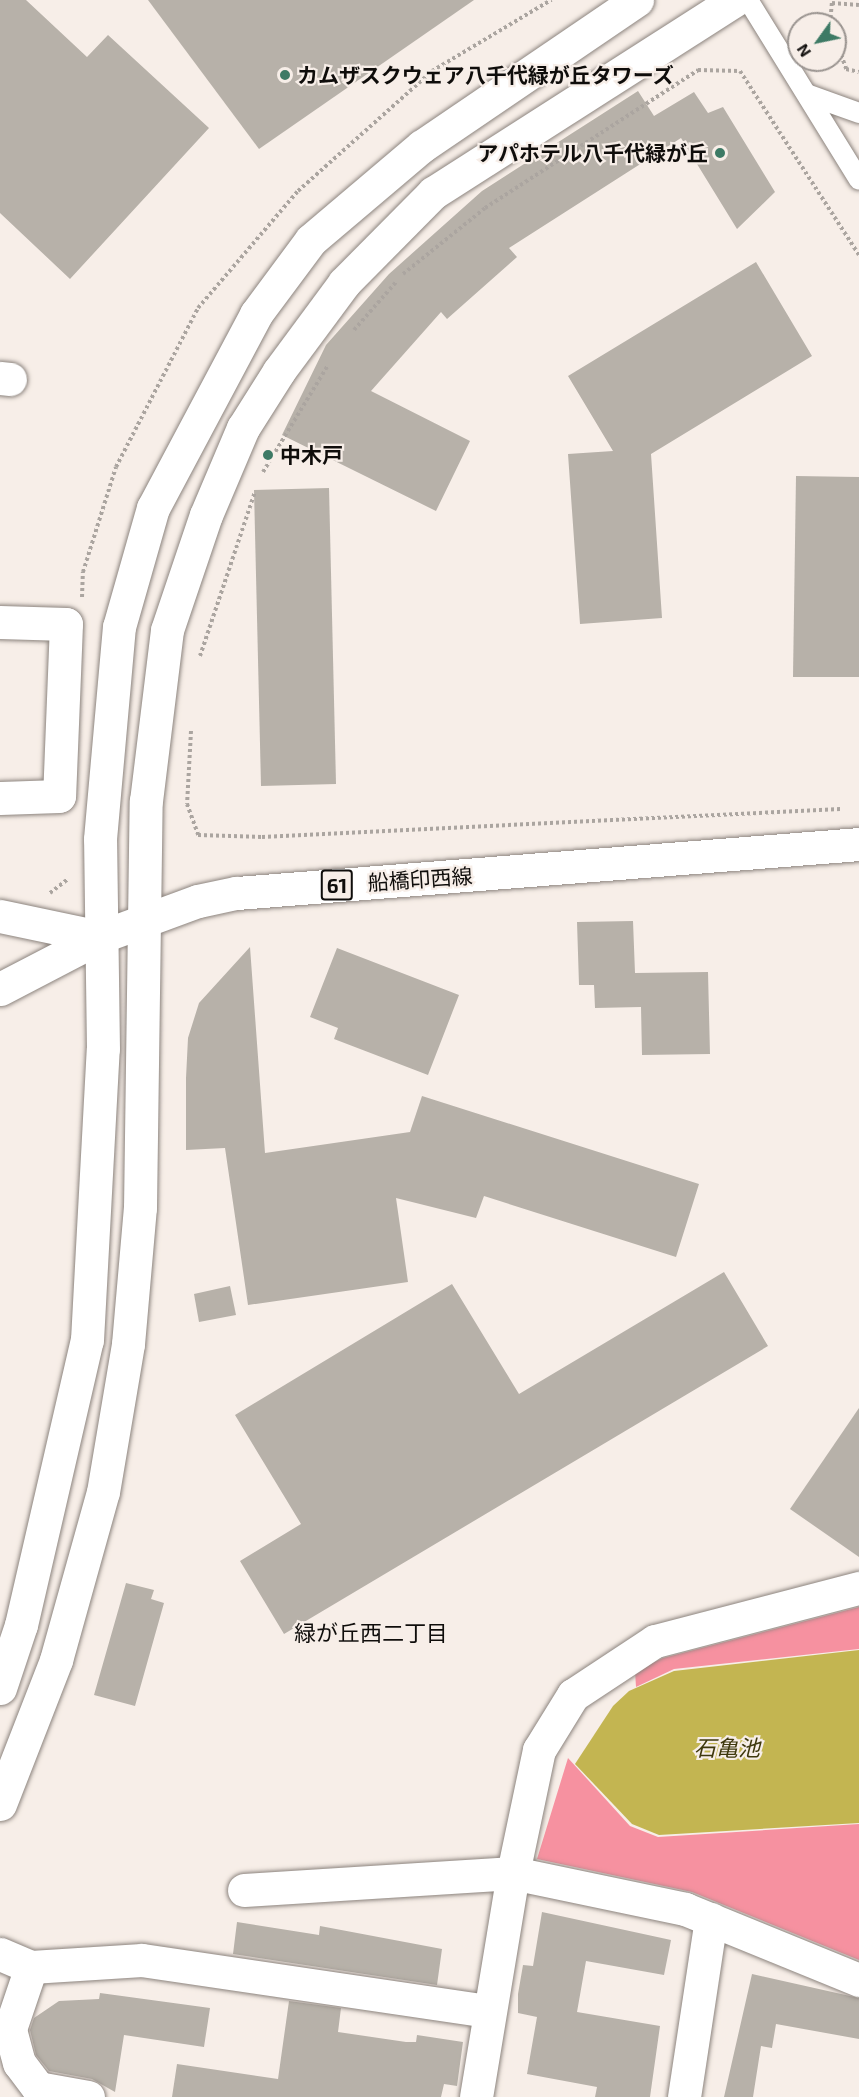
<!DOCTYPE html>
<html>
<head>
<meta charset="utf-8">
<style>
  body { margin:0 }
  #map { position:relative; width:859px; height:2097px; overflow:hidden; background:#f7eee8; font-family:"Exo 2","Noto Sans JP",sans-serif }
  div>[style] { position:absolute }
  .forest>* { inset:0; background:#f691a0 }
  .water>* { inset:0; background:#c3b551 }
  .building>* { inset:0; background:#b7b1a9 }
  .path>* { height:4px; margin-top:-2px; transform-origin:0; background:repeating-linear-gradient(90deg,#aba5a0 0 3px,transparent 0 6px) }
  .roads { filter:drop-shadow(0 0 2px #8c847e) drop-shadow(0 0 2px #8c847e) }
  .lane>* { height:20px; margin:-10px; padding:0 10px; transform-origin:10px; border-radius:10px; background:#fff }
  .street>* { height:33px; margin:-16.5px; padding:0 16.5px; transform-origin:16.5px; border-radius:16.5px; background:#fff }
  .secondary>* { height:33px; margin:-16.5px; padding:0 16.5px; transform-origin:16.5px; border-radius:16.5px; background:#fff }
  .primary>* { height:33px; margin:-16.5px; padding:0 16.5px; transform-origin:16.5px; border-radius:16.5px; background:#fff }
  .dots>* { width:16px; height:16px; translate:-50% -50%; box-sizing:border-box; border:3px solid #f7eee8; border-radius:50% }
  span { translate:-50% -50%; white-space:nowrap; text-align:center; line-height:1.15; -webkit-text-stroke:4.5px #f7eee8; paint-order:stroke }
  .shield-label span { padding:2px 4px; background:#f7eee8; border:2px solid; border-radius:4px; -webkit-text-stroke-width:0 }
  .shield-label { font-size:20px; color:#0f0d0b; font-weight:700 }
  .poi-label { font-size:21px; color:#0f0d0b; font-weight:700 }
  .left { translate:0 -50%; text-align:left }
  .right { translate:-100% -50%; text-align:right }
  .street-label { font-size:21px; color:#0f0d0b }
  .neighbourhood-label { font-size:22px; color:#0f0d0b }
  .water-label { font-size:22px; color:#3e380d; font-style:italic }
  .north { position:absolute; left:787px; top:12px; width:60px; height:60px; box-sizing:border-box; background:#f7eee8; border:2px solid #9a9490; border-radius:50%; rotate:237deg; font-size:16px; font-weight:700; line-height:24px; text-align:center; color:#0f0d0b }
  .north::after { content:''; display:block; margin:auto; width:21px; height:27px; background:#3d7a65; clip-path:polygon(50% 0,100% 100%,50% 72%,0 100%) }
</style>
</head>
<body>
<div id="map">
  <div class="forest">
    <div style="clip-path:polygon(859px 1607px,859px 1649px,674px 1669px,636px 1687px,635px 1671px,663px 1658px)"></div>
    <div style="clip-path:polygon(568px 1758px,630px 1826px,658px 1837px,859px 1824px,859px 1960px,692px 1892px,537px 1859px)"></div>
  </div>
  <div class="water">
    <div style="clip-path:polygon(859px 1650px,859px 1823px,659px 1835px,632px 1824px,575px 1764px,613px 1706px,629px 1691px,674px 1671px)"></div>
  </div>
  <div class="building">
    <div style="clip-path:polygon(0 0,26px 0,87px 57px,108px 35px,209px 128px,70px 279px,0 213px)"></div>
    <div style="clip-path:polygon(148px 0,474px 0,259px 149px)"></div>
    <div style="clip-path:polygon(638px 91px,654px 116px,694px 92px,708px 113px,723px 107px,775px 192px,737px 229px,681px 138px,509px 248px,517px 257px,447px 319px,441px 312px,371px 391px,470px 441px,436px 511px,282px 435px,326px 345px,389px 274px,482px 191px)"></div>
    <div style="clip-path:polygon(756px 262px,812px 356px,651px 454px,662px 618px,580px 624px,568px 454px,613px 451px,568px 376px)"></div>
    <div style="clip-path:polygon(796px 476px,859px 477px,859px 677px,793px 677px)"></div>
    <div style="clip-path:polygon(329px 488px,336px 784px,261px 786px,254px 490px)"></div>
    <div style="clip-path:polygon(633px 921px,635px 973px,708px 972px,710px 1054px,642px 1055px,641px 1007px,595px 1008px,594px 985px,579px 985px,577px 922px)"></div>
    <div style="clip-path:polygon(250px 947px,265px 1153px,410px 1132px,422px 1096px,699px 1184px,676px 1257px,484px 1196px,476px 1218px,396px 1198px,408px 1282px,248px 1305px,225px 1148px,186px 1150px,186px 1078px,188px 1038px,199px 1003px)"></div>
    <div style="clip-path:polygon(337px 948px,459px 995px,428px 1075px,334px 1039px,338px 1028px,310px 1017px)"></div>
    <div style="clip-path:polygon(724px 1272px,768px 1346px,284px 1634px,240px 1561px,301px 1524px,235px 1415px,452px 1284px,519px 1394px)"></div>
    <div style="clip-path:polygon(230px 1286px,236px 1315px,199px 1322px,194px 1294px)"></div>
    <div style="clip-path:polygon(859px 1408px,859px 1557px,790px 1509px)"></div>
    <div style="clip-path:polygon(126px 1583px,154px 1590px,151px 1599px,164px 1603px,135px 1706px,94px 1695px)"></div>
    <div style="clip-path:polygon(542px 1912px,671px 1940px,664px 1975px,586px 1961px,577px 2012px,660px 2026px,650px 2097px,595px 2097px,597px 2087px,527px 2074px,537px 2017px,518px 2013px,518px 1994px,523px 1965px,533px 1966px)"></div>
    <div style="clip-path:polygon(237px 1922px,319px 1935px,320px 1926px,442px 1949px,437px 1985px,233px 1954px)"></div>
    <div style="clip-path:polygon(752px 1974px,859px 1998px,859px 2039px,776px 2024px,772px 2048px,761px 2046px,753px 2097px,724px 2097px)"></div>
    <div style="clip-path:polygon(100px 1993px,210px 2008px,204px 2047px,124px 2035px,115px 2092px,92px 2079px,49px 2071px,36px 2055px,30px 2030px,34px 2018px,59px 2001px,99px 1999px)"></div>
    <div style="clip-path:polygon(289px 2001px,341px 2008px,338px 2032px,406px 2042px,416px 2042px,417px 2035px,463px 2042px,457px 2086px,444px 2084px,441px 2097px,172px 2097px,177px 2064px,278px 2079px)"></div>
  </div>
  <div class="path">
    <div style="left:832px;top:3px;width:27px;rotate:4deg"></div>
    <div style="left:830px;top:24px;width:23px;rotate:-85deg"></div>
    <div style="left:835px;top:38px;width:33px;rotate:70deg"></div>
    <div style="left:846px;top:69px;width:13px;rotate:13deg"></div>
    <div style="left:403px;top:274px;width:105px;rotate:-38.8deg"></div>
    <div style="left:485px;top:208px;width:254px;rotate:-32.9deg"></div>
    <div style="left:698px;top:70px;width:42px;rotate:1.4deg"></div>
    <div style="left:740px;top:71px;width:219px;rotate:57.1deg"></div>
    <div style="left:354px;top:330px;width:64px;rotate:-48.8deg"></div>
    <div style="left:263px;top:472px;width:125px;rotate:-58.7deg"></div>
    <div style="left:82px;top:597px;width:25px;rotate:-88deg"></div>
    <div style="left:83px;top:572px;width:110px;rotate:-72.6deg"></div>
    <div style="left:116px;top:467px;width:179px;rotate:-62.7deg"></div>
    <div style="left:198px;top:308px;width:154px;rotate:-49.5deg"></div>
    <div style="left:298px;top:191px;width:180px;rotate:-41.8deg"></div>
    <div style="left:432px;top:71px;width:139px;rotate:-30.8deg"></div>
    <div style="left:200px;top:656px;width:173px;rotate:-71.5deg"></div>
    <div style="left:191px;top:731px;width:73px;rotate:93.1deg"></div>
    <div style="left:187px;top:804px;width:33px;rotate:70deg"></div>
    <div style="left:198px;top:835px;width:64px;rotate:1.8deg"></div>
    <div style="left:262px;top:837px;width:579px;rotate:-2.77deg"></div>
    <div style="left:50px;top:893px;width:23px;rotate:-38deg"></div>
  </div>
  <div class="roads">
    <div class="lane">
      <div style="left:748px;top:0;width:211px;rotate:58.3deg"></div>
      <div style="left:809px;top:95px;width:53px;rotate:19.8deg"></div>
    </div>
    <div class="street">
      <div style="left:0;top:378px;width:10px;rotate:6deg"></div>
      <div style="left:0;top:622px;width:66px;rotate:1.7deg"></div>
      <div style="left:66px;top:624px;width:172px;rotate:92.3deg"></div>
      <div style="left:59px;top:796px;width:59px;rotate:178.1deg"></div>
      <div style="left:0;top:916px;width:102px;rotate:11.9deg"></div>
      <div style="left:244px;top:1890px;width:270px;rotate:-3.6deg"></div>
      <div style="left:513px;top:1873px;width:176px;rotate:11.8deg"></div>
      <div style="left:685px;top:1909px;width:188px;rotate:22.2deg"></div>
      <div style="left:0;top:1954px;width:34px;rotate:23deg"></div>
      <div style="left:88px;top:2097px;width:51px;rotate:-169.8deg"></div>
      <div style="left:38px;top:2088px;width:31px;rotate:-127deg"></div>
      <div style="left:19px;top:2063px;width:35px;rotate:-105deg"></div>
      <div style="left:10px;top:2029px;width:65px;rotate:-71.3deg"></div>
      <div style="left:31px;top:1967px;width:111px;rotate:-3.6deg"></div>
      <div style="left:142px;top:1960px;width:350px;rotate:8.4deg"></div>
      <div style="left:476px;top:2097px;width:227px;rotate:-80.6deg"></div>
      <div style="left:513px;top:1873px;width:126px;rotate:-78.1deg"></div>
      <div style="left:539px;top:1750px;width:65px;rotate:-58.3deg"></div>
      <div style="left:573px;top:1695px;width:98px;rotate:-33.4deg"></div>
      <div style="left:655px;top:1641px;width:211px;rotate:-14.6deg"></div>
      <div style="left:684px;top:2097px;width:180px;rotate:-81.4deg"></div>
    </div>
    <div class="secondary">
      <div style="left:0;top:1688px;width:66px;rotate:-71.6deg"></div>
      <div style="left:21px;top:1625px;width:293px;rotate:-77deg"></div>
      <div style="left:87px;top:1340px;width:291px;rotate:-86.9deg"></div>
      <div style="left:103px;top:1049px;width:210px;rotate:-90.8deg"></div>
      <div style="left:100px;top:839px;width:213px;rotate:-84.9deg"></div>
      <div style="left:119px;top:627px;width:124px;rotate:-74.1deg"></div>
      <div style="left:153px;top:508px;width:220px;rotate:-62deg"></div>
      <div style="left:256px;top:314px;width:92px;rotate:-53.4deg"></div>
      <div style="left:311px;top:240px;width:145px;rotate:-40.3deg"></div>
      <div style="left:422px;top:146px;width:260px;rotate:-34.2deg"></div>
      <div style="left:0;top:1804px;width:155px;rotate:-68.7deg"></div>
      <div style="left:56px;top:1660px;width:174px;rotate:-74.4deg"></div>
      <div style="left:103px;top:1492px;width:150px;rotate:-80.4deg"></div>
      <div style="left:128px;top:1344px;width:137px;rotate:-85deg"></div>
      <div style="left:140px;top:1208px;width:407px;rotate:-89.2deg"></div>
      <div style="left:146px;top:801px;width:172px;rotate:-83deg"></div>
      <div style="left:167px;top:630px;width:121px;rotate:-71.3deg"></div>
      <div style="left:206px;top:515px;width:95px;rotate:-67deg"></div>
      <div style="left:243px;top:428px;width:67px;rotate:-57.7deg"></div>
      <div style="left:279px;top:371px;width:109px;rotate:-53.5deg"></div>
      <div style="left:344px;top:283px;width:127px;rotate:-45.3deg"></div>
      <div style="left:433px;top:193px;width:358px;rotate:-32.6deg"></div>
    </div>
    <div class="primary">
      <div style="left:0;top:989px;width:113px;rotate:-27.5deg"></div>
      <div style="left:100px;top:937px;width:104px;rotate:-20.2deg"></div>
      <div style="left:198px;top:901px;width:40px;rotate:-12deg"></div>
      <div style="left:237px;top:893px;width:624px;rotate:-4.5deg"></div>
    </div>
  </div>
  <div class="dots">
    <div style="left:285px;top:75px;background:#3d7a65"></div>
    <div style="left:720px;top:153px;background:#3d7a65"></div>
    <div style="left:268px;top:455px;background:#3d7a65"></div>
  </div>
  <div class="shield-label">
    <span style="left:337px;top:885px">61</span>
  </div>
  <div class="poi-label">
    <span class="left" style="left:297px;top:75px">カムザスクウェア八千代緑が丘タワーズ</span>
    <span class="right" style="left:708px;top:153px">アパホテル八千代緑が丘</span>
    <span class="left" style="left:280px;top:455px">中木戸</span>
  </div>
  <div class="street-label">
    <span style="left:420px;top:879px;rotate:-4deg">船橋印西線</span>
  </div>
  <div class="neighbourhood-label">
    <span style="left:371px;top:1633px">緑が丘西二丁目</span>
  </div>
  <div class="water-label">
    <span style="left:727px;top:1748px">石亀池</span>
  </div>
  <div class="north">N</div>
</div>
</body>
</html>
